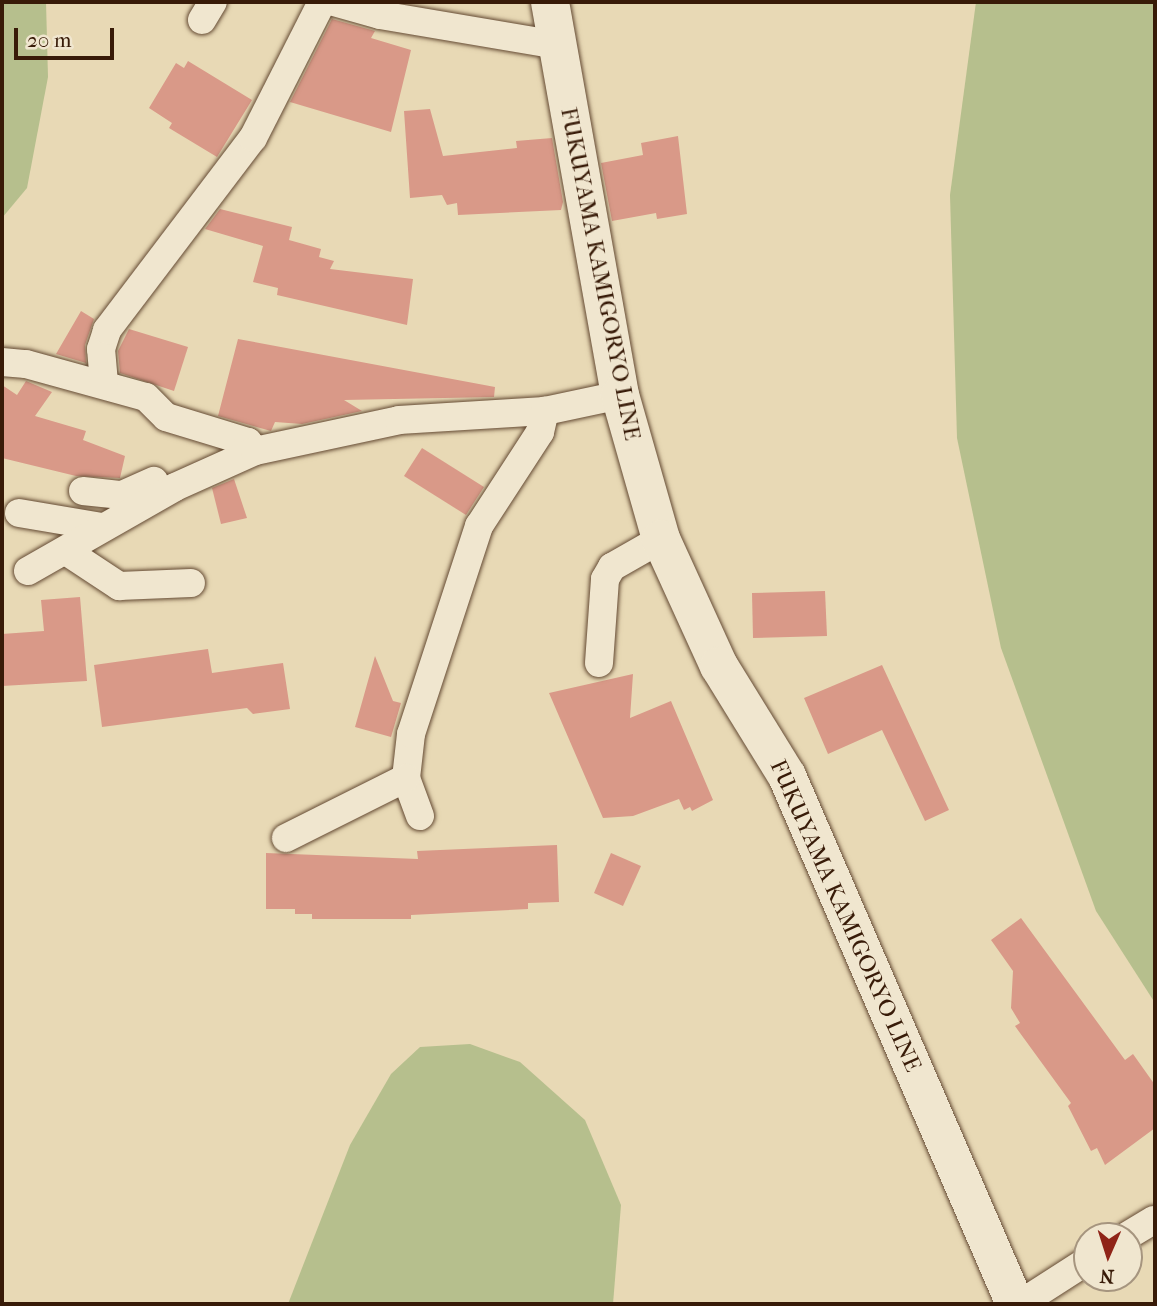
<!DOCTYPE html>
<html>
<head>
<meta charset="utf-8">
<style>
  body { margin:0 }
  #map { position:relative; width:1157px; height:1306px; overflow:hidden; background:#e8d9b5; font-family:"IM FELL French Canon",serif }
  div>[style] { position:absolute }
  .green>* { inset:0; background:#b6bf8d }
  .building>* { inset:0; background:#d99988 }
  .roads { filter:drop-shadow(0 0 2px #644a33) drop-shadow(0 0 2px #644a33) }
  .street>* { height:28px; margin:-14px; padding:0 14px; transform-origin:14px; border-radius:14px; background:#f0e6cf }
  .secondary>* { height:38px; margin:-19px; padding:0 19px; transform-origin:19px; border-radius:19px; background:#f0e6cf }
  span { translate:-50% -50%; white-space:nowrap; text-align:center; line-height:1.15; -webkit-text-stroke:5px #f0e6cf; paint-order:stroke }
  .street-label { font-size:23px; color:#381b08 }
  .frame { position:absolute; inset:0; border:4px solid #381b08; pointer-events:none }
  .north { position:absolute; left:1073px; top:1222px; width:70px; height:70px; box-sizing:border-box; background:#f0e6cf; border:2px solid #a6957f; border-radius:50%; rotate:183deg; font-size:19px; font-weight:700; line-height:28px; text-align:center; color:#381b08 }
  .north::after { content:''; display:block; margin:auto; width:24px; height:32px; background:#8f2418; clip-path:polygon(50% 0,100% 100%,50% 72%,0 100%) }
  .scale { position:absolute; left:14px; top:28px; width:100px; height:32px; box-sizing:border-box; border:4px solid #381b08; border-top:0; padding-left:9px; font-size:21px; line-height:24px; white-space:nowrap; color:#381b08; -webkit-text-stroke:5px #f0e6cf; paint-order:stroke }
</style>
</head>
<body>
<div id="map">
  <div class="green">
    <div style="clip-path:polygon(2px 2px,46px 2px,48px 77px,27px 188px,2px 218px)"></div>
    <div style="clip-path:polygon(976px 2px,1155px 2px,1155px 1003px,1096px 911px,1001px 648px,957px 438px,950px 195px)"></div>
    <div style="clip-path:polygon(470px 1044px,520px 1062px,585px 1120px,621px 1205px,613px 1304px,288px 1304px,350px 1145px,391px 1074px,420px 1047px)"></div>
  </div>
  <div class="building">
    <div style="clip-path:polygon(332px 19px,375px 31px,371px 38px,411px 50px,391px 132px,290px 102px)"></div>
    <div style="clip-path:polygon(188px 61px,252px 100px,217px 157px,169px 128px,172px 123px,149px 108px,176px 63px,184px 68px)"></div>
    <div style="clip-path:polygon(430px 109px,443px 156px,517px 148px,516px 141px,552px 138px,563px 202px,561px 210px,458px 215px,457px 203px,447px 205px,442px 195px,410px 198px,404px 111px)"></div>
    <div style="clip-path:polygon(678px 136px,687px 214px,657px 219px,656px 213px,612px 221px,601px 163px,643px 155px,641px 143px)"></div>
    <div style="clip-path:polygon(220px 209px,292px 227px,289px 240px,321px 249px,319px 257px,334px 261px,330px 269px,413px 279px,407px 325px,277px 295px,278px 288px,253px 282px,263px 246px,205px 229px)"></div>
    <div style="clip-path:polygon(81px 311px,94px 319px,85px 345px,86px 363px,56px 354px)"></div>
    <div style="clip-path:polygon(129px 329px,188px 347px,174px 391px,120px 373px,118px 351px)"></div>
    <div style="clip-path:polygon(238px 339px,495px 387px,494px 397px,344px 400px,362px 411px,302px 424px,275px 422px,271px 431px,218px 416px)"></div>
    <div style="clip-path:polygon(26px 381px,52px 392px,35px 416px,86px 431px,83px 440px,125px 456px,120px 478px,76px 476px,2px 458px,2px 385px,17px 395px)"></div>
    <div style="clip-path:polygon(422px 448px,484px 487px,466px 515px,404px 476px)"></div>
    <div style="clip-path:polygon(234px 479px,247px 518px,221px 524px,212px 488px)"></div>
    <div style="clip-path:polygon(825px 591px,827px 636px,753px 638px,752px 593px)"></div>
    <div style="clip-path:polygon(80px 597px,87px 681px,2px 686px,2px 634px,44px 631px,41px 600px)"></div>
    <div style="clip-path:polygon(208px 649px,212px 673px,283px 663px,290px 709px,253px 714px,247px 708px,102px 727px,94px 665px)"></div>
    <div style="clip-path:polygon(375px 656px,393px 701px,401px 703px,391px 737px,355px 727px)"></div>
    <div style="clip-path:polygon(882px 665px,949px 810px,925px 821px,882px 730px,828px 754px,804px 698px)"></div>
    <div style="clip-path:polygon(633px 674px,630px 718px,671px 701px,713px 800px,692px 811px,690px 807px,684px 810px,679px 799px,633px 816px,603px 818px,549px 693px)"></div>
    <div style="clip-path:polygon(557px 845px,559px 902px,528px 903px,528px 909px,411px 915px,411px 919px,312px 919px,312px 914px,295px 914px,295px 909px,266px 909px,266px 853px,418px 859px,417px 851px)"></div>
    <div style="clip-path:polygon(611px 853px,641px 866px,623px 906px,594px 893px)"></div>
    <div style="clip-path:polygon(1021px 918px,1125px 1060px,1133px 1054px,1155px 1085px,1155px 1128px,1105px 1165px,1097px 1148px,1091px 1151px,1068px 1106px,1071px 1103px,1015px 1026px,1020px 1023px,1011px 1008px,1013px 971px,991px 940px)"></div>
  </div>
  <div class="roads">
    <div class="street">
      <div style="left:334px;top:2px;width:48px;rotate:15.8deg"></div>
      <div style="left:380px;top:15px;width:180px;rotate:9.6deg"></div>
      <div style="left:202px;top:20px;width:21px;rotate:-59deg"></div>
      <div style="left:2px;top:362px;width:24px;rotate:5deg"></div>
      <div style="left:26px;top:364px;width:124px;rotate:15.4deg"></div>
      <div style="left:146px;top:397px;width:28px;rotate:45deg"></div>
      <div style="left:166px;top:417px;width:86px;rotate:17deg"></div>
      <div style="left:248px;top:442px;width:11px;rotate:52deg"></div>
      <div style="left:104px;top:383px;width:34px;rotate:-95deg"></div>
      <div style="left:101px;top:349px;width:20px;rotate:-72deg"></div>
      <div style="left:107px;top:330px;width:241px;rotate:-52.8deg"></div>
      <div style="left:253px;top:138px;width:153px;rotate:-63.1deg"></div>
      <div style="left:83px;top:491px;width:39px;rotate:6deg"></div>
      <div style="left:122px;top:495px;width:35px;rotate:-24deg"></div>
      <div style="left:19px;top:513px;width:84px;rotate:9.6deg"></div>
      <div style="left:66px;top:551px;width:64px;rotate:33.4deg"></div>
      <div style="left:119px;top:586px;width:72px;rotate:-2.4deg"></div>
      <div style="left:28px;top:571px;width:169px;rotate:-29.7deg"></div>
      <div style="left:175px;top:487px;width:88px;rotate:-24.2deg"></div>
      <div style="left:255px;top:451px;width:147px;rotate:-12.1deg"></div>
      <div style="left:399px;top:420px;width:146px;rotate:-3.5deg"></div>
      <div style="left:545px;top:411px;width:77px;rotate:-12deg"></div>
      <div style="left:599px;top:663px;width:84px;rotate:-85.9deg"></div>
      <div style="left:605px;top:579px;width:14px;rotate:-60deg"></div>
      <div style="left:612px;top:567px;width:56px;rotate:-29.7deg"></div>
      <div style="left:420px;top:816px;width:40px;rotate:-110.2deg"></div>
      <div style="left:406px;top:778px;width:44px;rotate:-83.5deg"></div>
      <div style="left:411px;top:734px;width:219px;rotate:-71.9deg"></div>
      <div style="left:479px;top:526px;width:112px;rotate:-57deg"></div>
      <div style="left:540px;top:432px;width:22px;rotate:-77deg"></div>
      <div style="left:286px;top:838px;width:134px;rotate:-26.6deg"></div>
      <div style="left:1127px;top:1236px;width:31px;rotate:-31deg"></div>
      <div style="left:1020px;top:1304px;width:80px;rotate:-32.7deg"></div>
    </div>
    <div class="secondary">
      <div style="left:550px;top:2px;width:399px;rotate:79.9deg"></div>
      <div style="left:620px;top:395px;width:150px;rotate:74.1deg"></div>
      <div style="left:661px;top:539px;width:140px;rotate:65.5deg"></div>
      <div style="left:719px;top:666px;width:129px;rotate:58.3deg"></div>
      <div style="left:787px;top:776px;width:575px;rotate:66.64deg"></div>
    </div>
  </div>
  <div class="street-label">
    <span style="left:600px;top:274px;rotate:79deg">FUKUYAMA KAMIGORYO LINE</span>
    <span style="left:845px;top:916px;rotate:66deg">FUKUYAMA KAMIGORYO LINE</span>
  </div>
  <div class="frame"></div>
  <div class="north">N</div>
  <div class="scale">20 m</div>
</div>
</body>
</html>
